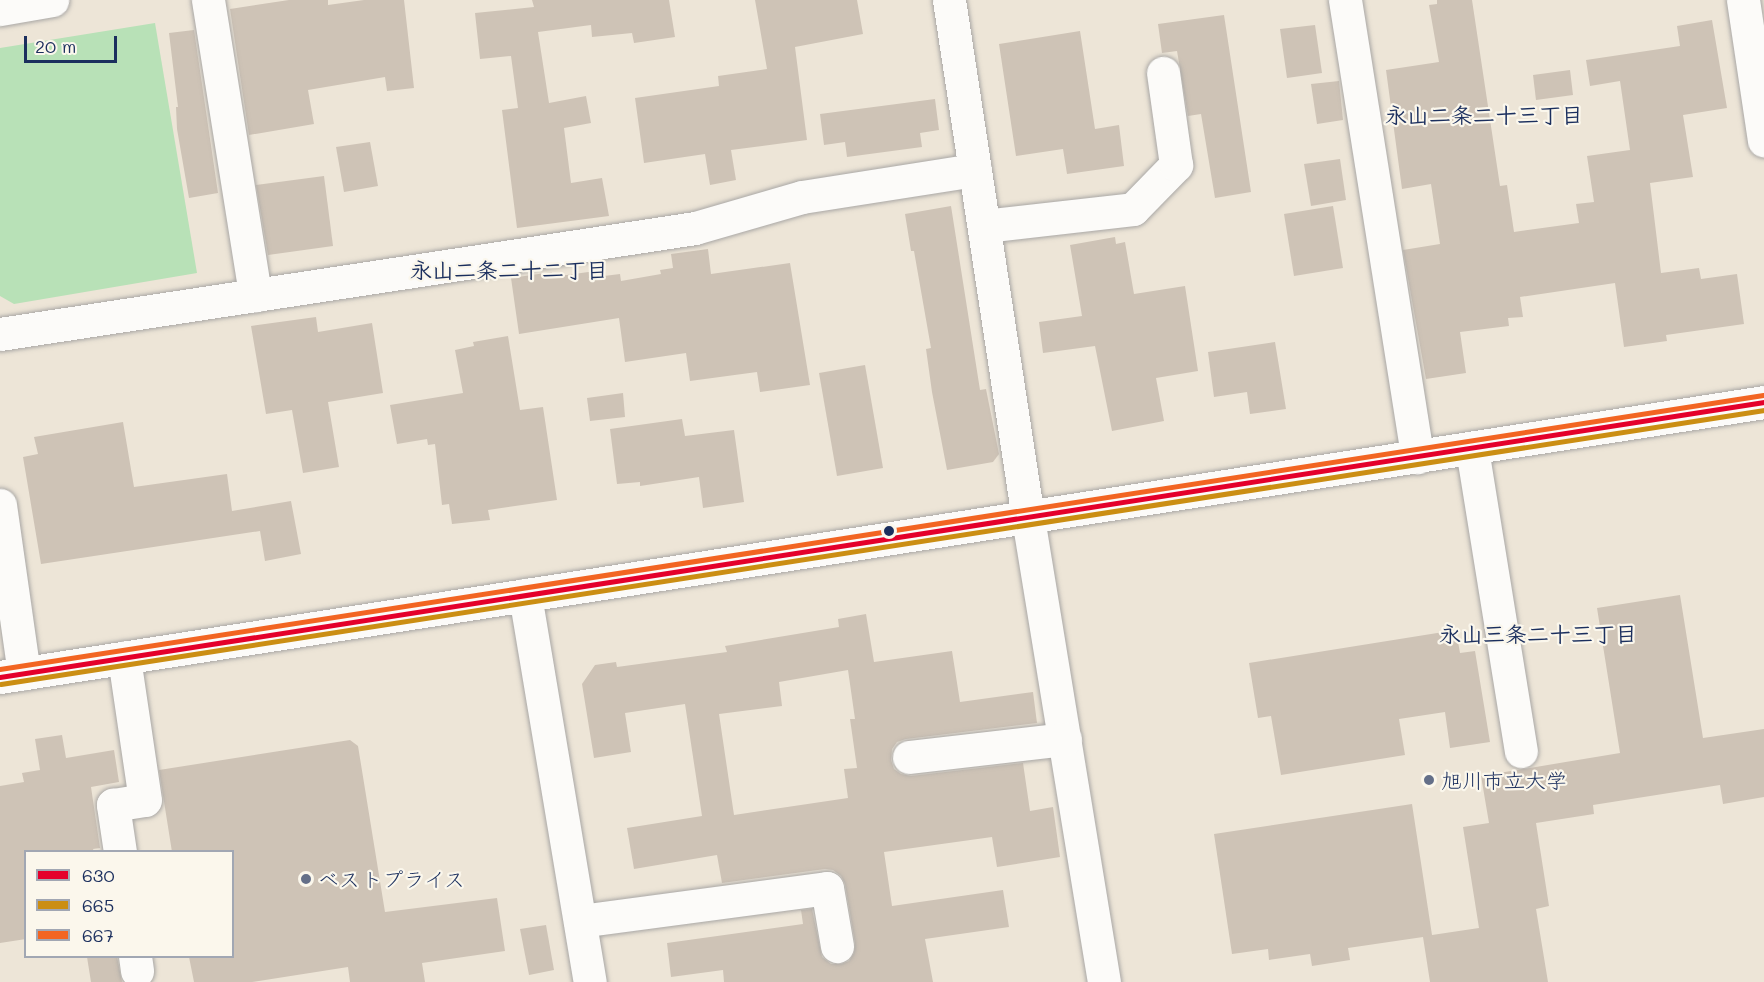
<!DOCTYPE html>
<html>
<head>
<meta charset="utf-8">
<style>
  body { margin:0 }
  #map { position:relative; width:1764px; height:982px; overflow:hidden; background:#ede5d7; font-family:Mali,"Klee One",sans-serif }
  div>[style] { position:absolute }
  .green>* { inset:0; background:#b8e1b7 }
  .building>* { inset:0; background:#cec3b6 }
  .roads { filter:drop-shadow(0 0 2px #a9a7a5) drop-shadow(0 0 2px #a9a7a5) }
  .minor>* { height:33px; margin:-16.5px; padding:0 16.5px; transform-origin:16.5px; border-radius:16.5px; background:#fcfbf9 }
  .highway>* { height:33px; margin:-16.5px; padding:0 16.5px; transform-origin:16.5px; border-radius:16.5px; background:#fcfbf9 }
  .bus-1>* { height:4.5px; margin:-2.25px; padding:0 2.25px; transform-origin:2.25px; border-radius:2.25px; background:#e4002b }
  .bus-2>* { height:4.5px; margin:-2.25px; padding:0 2.25px; transform-origin:2.25px; border-radius:2.25px; background:#cb8e13 }
  .bus-3>* { height:4.5px; margin:-2.25px; padding:0 2.25px; transform-origin:2.25px; border-radius:2.25px; background:#f26522 }
  .dots>* { width:16px; height:16px; translate:-50% -50%; box-sizing:border-box; border:3px solid #fbf7ec; border-radius:50% }
  span { translate:-50% -50%; white-space:nowrap; text-align:center; line-height:1.15; -webkit-text-stroke:4.5px #fbf7ec; paint-order:stroke }
  .poi-label { font-size:21px; color:#1b2f5e }
  .left { translate:0 -50%; text-align:left }
  .neighbourhood-label { font-size:22px; color:#1b2f5e; font-weight:700 }
  .legend { position:absolute; left:24px; top:850px; width:210px; height:108px; box-sizing:border-box; background:#fbf7ec; border:2px solid #a1a7b3; margin:0; padding:8px 10px; list-style:none; font-size:18px; color:#1b2f5e }
  .legend li { display:flex; align-items:center; gap:12px; height:30px }
  .legend b { width:30px; border:2px solid #a1a7b3 }
  .scale { position:absolute; left:24px; top:36px; width:93px; height:27px; box-sizing:border-box; border:3px solid #1b2f5e; border-top:0; padding-left:8px; font-size:18px; line-height:21px; white-space:nowrap; color:#1b2f5e; -webkit-text-stroke:4px #fbf7ec; paint-order:stroke }
</style>
</head>
<body>
<div id="map">
  <div class="green">
    <div style="clip-path:polygon(155px 23px,197px 273px,14px 304px,0 296px,0 48px)"></div>
  </div>
  <div class="building">
    <div style="clip-path:polygon(289px 0,328px 0,328px 5px,364px 0,404px 0,414px 88px,387px 91px,385px 77px,308px 90px,314px 124px,249px 135px,230px 9px)"></div>
    <div style="clip-path:polygon(532px 0,669px 0,675px 37px,634px 43px,632px 33px,592px 37px,591px 25px,538px 32px,549px 103px,586px 96px,591px 123px,564px 128px,571px 183px,602px 178px,609px 216px,517px 228px,502px 110px,518px 108px,511px 56px,480px 59px,475px 13px,534px 7px)"></div>
    <div style="clip-path:polygon(755px 0,857px 0,863px 34px,795px 47px,807px 140px,731px 150px,736px 180px,710px 185px,705px 154px,644px 163px,635px 98px,719px 86px,718px 76px,767px 69px)"></div>
    <div style="clip-path:polygon(1437px 0,1472px 0,1500px 186px,1507px 185px,1514px 232px,1579px 223px,1576px 204px,1594px 202px,1587px 156px,1630px 150px,1620px 81px,1590px 86px,1586px 60px,1680px 46px,1677px 26px,1712px 20px,1727px 108px,1683px 115px,1693px 177px,1650px 183px,1661px 273px,1699px 268px,1701px 279px,1737px 274px,1744px 324px,1666px 335px,1667px 341px,1624px 347px,1615px 283px,1520px 297px,1523px 317px,1508px 318px,1509px 326px,1460px 332px,1466px 373px,1426px 379px,1403px 250px,1440px 244px,1431px 184px,1402px 189px,1386px 70px,1439px 62px,1429px 5px,1437px 4px)"></div>
    <div style="clip-path:polygon(1224px 15px,1251px 192px,1215px 198px,1201px 114px,1188px 116px,1177px 51px,1162px 53px,1158px 24px)"></div>
    <div style="clip-path:polygon(1315px 25px,1322px 73px,1287px 78px,1280px 29px)"></div>
    <div style="clip-path:polygon(194px 30px,218px 193px,189px 198px,177px 129px,176px 107px,178px 107px,169px 33px)"></div>
    <div style="clip-path:polygon(1080px 31px,1095px 129px,1119px 125px,1124px 166px,1067px 174px,1063px 149px,1016px 156px,999px 44px)"></div>
    <div style="clip-path:polygon(1570px 70px,1573px 95px,1536px 100px,1533px 75px)"></div>
    <div style="clip-path:polygon(1339px 81px,1343px 120px,1317px 124px,1311px 84px)"></div>
    <div style="clip-path:polygon(935px 99px,939px 130px,920px 133px,922px 147px,847px 157px,845px 142px,824px 145px,820px 114px)"></div>
    <div style="clip-path:polygon(370px 142px,378px 186px,344px 192px,336px 147px)"></div>
    <div style="clip-path:polygon(1340px 159px,1346px 200px,1311px 206px,1304px 164px)"></div>
    <div style="clip-path:polygon(324px 176px,333px 246px,268px 255px,256px 185px)"></div>
    <div style="clip-path:polygon(951px 206px,980px 390px,986px 389px,999px 454px,993px 462px,947px 470px,932px 392px,926px 349px,931px 348px,914px 251px,911px 251px,905px 214px)"></div>
    <div style="clip-path:polygon(1333px 206px,1343px 268px,1294px 276px,1284px 214px)"></div>
    <div style="clip-path:polygon(1115px 237px,1116px 244px,1125px 242px,1134px 294px,1185px 286px,1198px 371px,1156px 378px,1164px 421px,1112px 431px,1095px 346px,1043px 353px,1039px 322px,1082px 316px,1070px 245px)"></div>
    <div style="clip-path:polygon(708px 249px,711px 274px,790px 263px,810px 385px,760px 392px,757px 372px,690px 381px,686px 353px,625px 362px,619px 318px,519px 334px,511px 278px,552px 272px,552px 277px,603px 270px,604px 276px,620px 274px,621px 281px,661px 274px,660px 270px,673px 268px,671px 254px)"></div>
    <div style="clip-path:polygon(316px 317px,318px 332px,372px 323px,383px 393px,328px 402px,339px 467px,303px 473px,292px 410px,266px 414px,251px 326px)"></div>
    <div style="clip-path:polygon(508px 336px,520px 410px,543px 407px,557px 500px,488px 510px,490px 520px,452px 524px,449px 504px,442px 505px,435px 444px,428px 445px,427px 439px,397px 444px,390px 405px,463px 393px,455px 350px,474px 346px,473px 342px)"></div>
    <div style="clip-path:polygon(1275px 342px,1286px 409px,1250px 414px,1247px 392px,1214px 397px,1208px 352px)"></div>
    <div style="clip-path:polygon(865px 365px,883px 468px,837px 476px,819px 373px)"></div>
    <div style="clip-path:polygon(623px 393px,625px 417px,590px 421px,587px 398px)"></div>
    <div style="clip-path:polygon(682px 419px,685px 436px,734px 430px,744px 502px,703px 508px,699px 477px,640px 486px,640px 482px,617px 484px,610px 429px)"></div>
    <div style="clip-path:polygon(123px 422px,134px 487px,227px 474px,232px 511px,291px 501px,301px 554px,265px 561px,260px 531px,41px 564px,23px 457px,38px 454px,34px 437px)"></div>
    <div style="clip-path:polygon(1680px 595px,1703px 738px,1764px 729px,1764px 797px,1723px 804px,1720px 785px,1593px 805px,1594px 814px,1536px 823px,1549px 906px,1536px 909px,1548px 982px,1430px 982px,1423px 937px,1348px 948px,1350px 960px,1312px 966px,1310px 954px,1269px 960px,1268px 949px,1232px 954px,1214px 834px,1412px 804px,1432px 935px,1479px 928px,1463px 827px,1489px 823px,1481px 776px,1620px 753px,1597px 608px)"></div>
    <div style="clip-path:polygon(evenodd,866px 614px,874px 662px,952px 651px,960px 702px,1033px 692px,1037px 723px,906px 739px,897px 742px,892px 749px,891px 760px,894px 769px,901px 774px,911px 776px,1023px 763px,1030px 811px,1053px 807px,1060px 857px,997px 867px,992px 837px,884px 852px,892px 906px,1003px 890px,1009px 927px,925px 939px,933px 982px,724px 982px,723px 970px,671px 977px,667px 943px,803px 924px,801px 910px,812px 909px,822px 957px,831px 964px,841px 964px,849px 961px,854px 953px,855px 943px,845px 884px,841px 876px,833px 870px,825px 869px,722px 883px,717px 855px,634px 869px,627px 828px,702px 816px,685px 704px,625px 713px,631px 752px,594px 758px,582px 684px,595px 665px,616px 662px,617px 667px,727px 652px,725px 646px,839px 627px,838px 619px,866px 614px,848px 670px,855px 719px,850px 719px,857px 768px,844px 769px,848px 798px,734px 815px,719px 714px,782px 706px,779px 682px,848px 670px)"></div>
    <div style="clip-path:polygon(1456px 630px,1460px 653px,1475px 651px,1490px 742px,1450px 748px,1445px 712px,1399px 719px,1405px 755px,1281px 775px,1271px 716px,1258px 718px,1249px 663px)"></div>
    <div style="clip-path:polygon(62px 735px,66px 758px,114px 750px,119px 782px,91px 787px,100px 848px,93px 849px,94px 852px,26px 852px,26px 939px,0 943px,0 786px,24px 782px,22px 773px,40px 770px,35px 739px)"></div>
    <div style="clip-path:polygon(350px 740px,358px 746px,385px 912px,497px 898px,505px 951px,422px 963px,425px 982px,350px 982px,348px 967px,252px 982px,194px 982px,189px 957px,232px 957px,232px 852px,172px 852px,159px 770px)"></div>
    <div style="clip-path:polygon(546px 925px,554px 970px,529px 975px,520px 929px)"></div>
    <div style="clip-path:polygon(87px 957px,117px 957px,122px 982px,91px 982px)"></div>
  </div>
  <div class="roads">
    <div class="minor">
      <div style="left:208px;top:0;width:299px;rotate:80.9deg"></div>
      <div style="left:949px;top:0;width:524px;rotate:81.33deg"></div>
      <div style="left:1028px;top:518px;width:470px;rotate:80.7deg"></div>
      <div style="left:1345px;top:0;width:463px;rotate:81deg"></div>
      <div style="left:1743px;top:0;width:142px;rotate:81.5deg"></div>
      <div style="left:0;top:9px;width:53px;rotate:-9.8deg"></div>
      <div style="left:984px;top:226px;width:150px;rotate:-6.5deg"></div>
      <div style="left:1133px;top:209px;width:62px;rotate:-45.7deg"></div>
      <div style="left:1176px;top:165px;width:93px;rotate:-98deg"></div>
      <div style="left:0;top:334px;width:703px;rotate:-8.67deg"></div>
      <div style="left:695px;top:228px;width:111px;rotate:-16.2deg"></div>
      <div style="left:802px;top:197px;width:175px;rotate:-8.9deg"></div>
      <div style="left:1472px;top:449px;width:306px;rotate:80.8deg"></div>
      <div style="left:0;top:505px;width:170px;rotate:81.9deg"></div>
      <div style="left:525px;top:595px;width:392px;rotate:80.5deg"></div>
      <div style="left:909px;top:757px;width:157px;rotate:-6.6deg"></div>
      <div style="left:120px;top:852px;width:48px;rotate:-98.5deg"></div>
      <div style="left:113px;top:805px;width:32px;rotate:-9deg"></div>
      <div style="left:145px;top:800px;width:144px;rotate:-98.4deg"></div>
      <div style="left:580px;top:921px;width:249px;rotate:-7.6deg"></div>
      <div style="left:827px;top:888px;width:59px;rotate:80.2deg"></div>
      <div style="left:135px;top:956px;width:15px;rotate:82deg"></div>
    </div>
    <div class="highway">
      <div style="left:0;top:677px;width:1785px;rotate:-8.86deg"></div>
    </div>
  </div>
  <div class="bus-1">
    <div style="left:0;top:677px;width:1785px;rotate:-8.86deg"></div>
  </div>
  <div class="bus-2">
    <div style="left:1px;top:684px;width:1784px;rotate:-8.83deg"></div>
  </div>
  <div class="bus-3">
    <div style="left:0;top:669px;width:1784px;rotate:-8.83deg"></div>
  </div>
  <div class="dots">
    <div style="left:889px;top:531px;background:#1b2f5e"></div>
    <div style="left:1429px;top:780px;background:#646f88"></div>
    <div style="left:306px;top:879px;background:#646f88"></div>
  </div>
  <div class="poi-label">
    <span class="left" style="left:1441px;top:780px">旭川市立大学</span>
    <span class="left" style="left:318px;top:879px">ベストプライス</span>
  </div>
  <div class="neighbourhood-label">
    <span style="left:1484px;top:115px">永山二条二十三丁目</span>
    <span style="left:509px;top:270px">永山二条二十二丁目</span>
    <span style="left:1538px;top:634px">永山三条二十三丁目</span>
  </div>
  <ul class="legend">
  <li><b style="height:8px;background:#e4002b"></b>630</li>
  <li><b style="height:8px;background:#cb8e13"></b>665</li>
  <li><b style="height:8px;background:#f26522"></b>667</li>
  </ul>
  <div class="scale">20 m</div>
</div>
</body>
</html>
